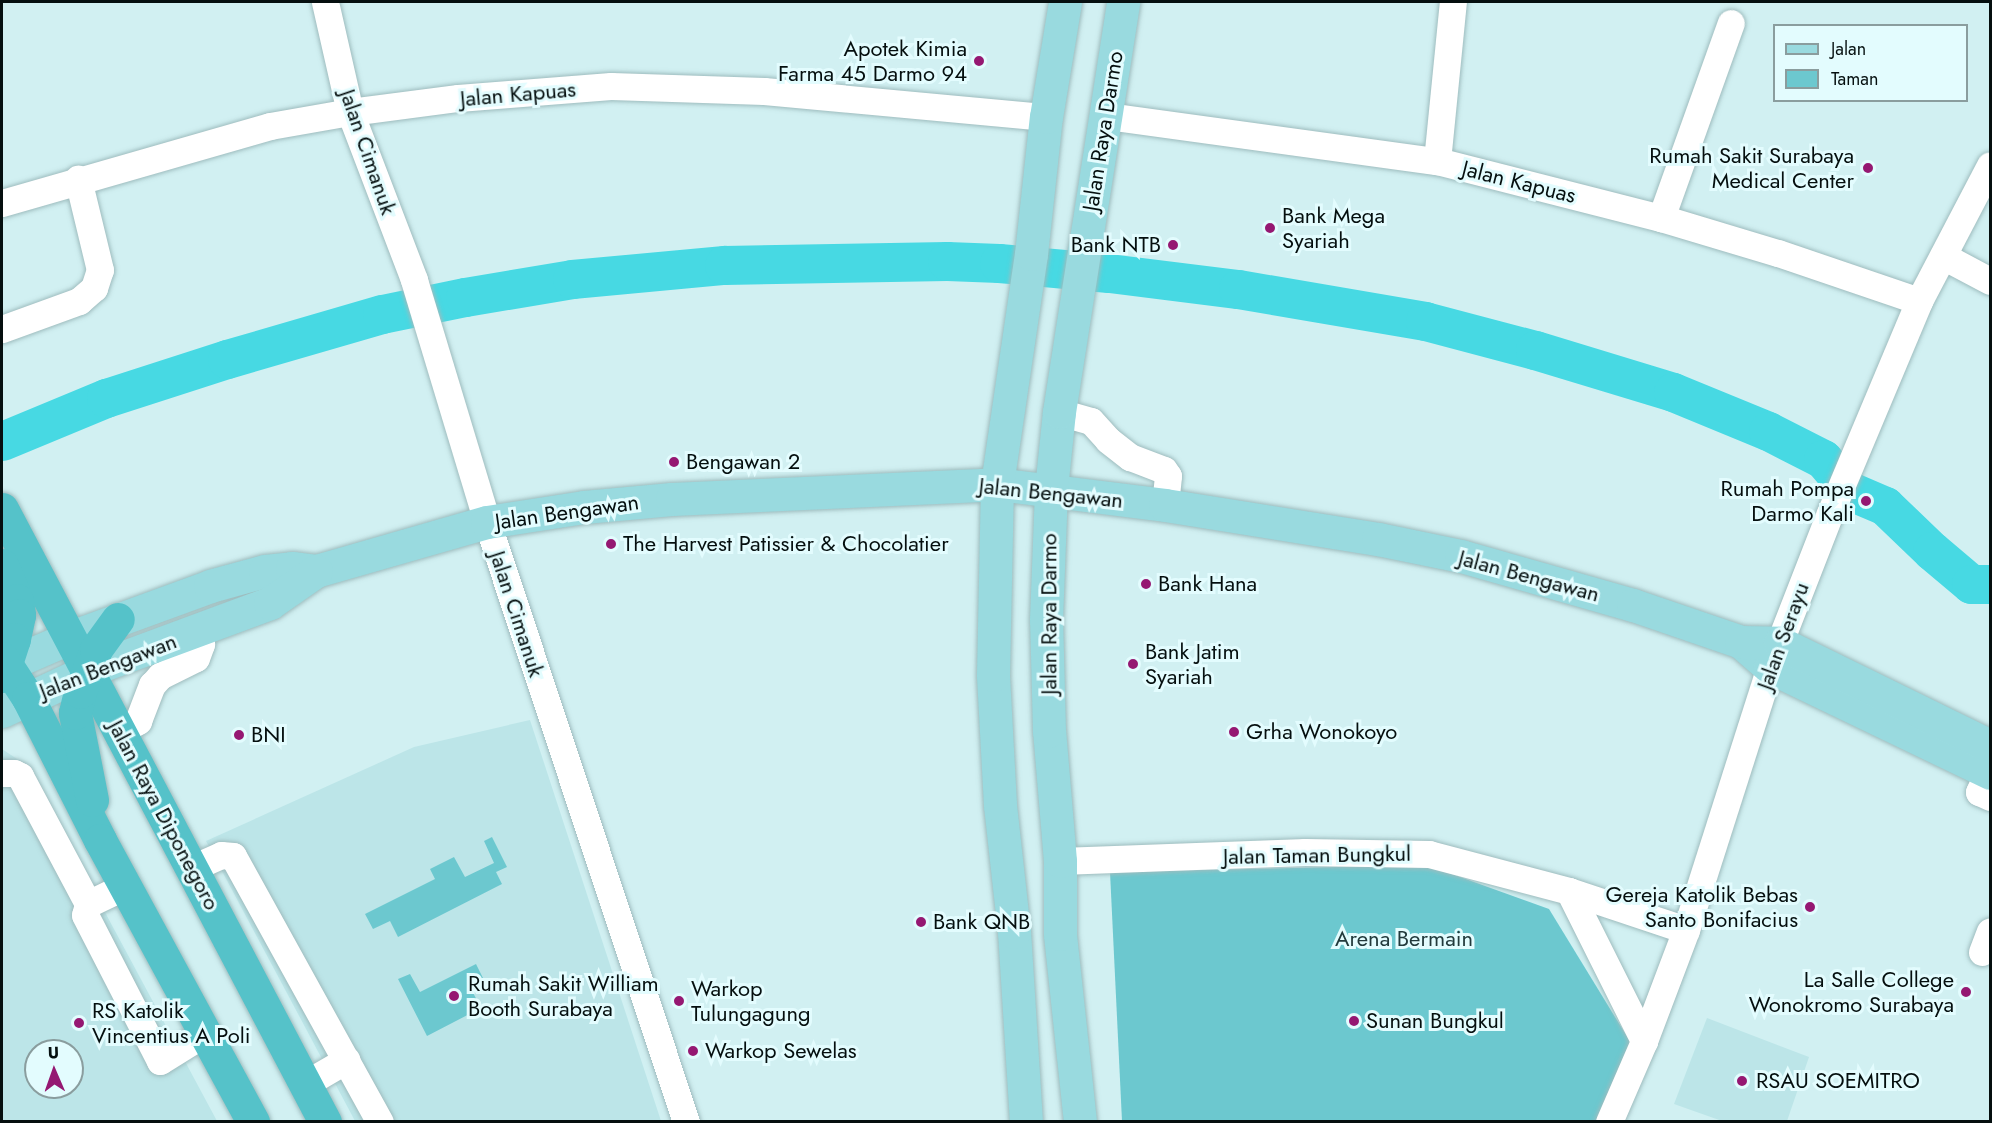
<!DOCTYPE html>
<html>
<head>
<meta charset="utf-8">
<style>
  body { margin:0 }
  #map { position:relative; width:1992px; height:1123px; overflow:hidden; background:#d1f0f2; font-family:Jost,sans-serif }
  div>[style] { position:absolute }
  .built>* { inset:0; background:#bce5e8 }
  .green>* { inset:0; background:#6cc8cf }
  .river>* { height:39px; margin:-19.5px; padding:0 19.5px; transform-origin:19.5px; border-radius:19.5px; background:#47d9e3 }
  .roads { filter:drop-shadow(0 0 2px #9ebcbe) drop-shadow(0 0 2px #9ebcbe) }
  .minor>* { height:27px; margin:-13.5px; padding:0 13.5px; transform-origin:13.5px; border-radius:13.5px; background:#fff }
  .major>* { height:33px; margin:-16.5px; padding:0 16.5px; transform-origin:16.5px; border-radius:16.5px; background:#99dadf }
  .highway>* { height:33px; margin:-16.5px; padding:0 16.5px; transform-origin:16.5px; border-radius:16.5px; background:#55c2c9 }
  .dots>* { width:16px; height:16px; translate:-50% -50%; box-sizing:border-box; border:3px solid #e3fcfe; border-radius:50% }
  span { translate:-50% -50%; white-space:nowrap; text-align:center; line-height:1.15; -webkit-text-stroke:6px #e3fcfe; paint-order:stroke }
  .poi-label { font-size:22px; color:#050f0f }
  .right { translate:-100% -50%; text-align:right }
  .left { translate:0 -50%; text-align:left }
  .street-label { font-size:22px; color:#050f0f }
  .park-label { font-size:22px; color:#223a3c }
  .frame { position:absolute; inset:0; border:3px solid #050f0f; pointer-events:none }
  .legend { position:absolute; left:1773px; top:24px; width:195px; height:78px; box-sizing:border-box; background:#e3fcfe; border:2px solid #8a9d9e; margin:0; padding:8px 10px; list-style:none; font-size:18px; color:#050f0f }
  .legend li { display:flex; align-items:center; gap:12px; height:30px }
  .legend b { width:30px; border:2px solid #8a9d9e }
  .north { position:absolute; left:24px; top:1039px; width:60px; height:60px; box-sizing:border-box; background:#e3fcfe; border:2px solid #8a9d9e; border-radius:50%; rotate:358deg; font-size:16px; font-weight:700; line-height:24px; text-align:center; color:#050f0f }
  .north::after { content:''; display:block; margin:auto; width:21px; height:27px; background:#951872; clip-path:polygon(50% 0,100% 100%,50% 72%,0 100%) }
</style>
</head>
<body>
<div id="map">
  <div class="built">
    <div style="clip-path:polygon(530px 720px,661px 1121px,355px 1121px,206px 841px,414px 747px)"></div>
    <div style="clip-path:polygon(evenodd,2px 749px,26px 765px,217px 1121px,2px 1122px,2px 749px,36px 1051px,72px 1051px,72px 1087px,36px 1087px,36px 1051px)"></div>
    <div style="clip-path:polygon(1707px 1018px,1809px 1057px,1787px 1121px,1722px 1121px,1674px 1104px)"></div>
  </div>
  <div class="green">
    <div style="clip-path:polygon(492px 837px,507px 867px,496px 872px,502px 884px,398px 937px,390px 921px,373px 929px,365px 914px,435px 879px,430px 869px,454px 857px,465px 877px,494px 863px,484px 841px)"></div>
    <div style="clip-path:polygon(1427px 865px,1549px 909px,1631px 1043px,1598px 1121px,1122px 1121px,1110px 872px)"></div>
    <div style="clip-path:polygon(476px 964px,483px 978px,469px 985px,481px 1008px,427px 1036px,398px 979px,410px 974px,420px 992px)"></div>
  </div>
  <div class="river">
    <div style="left:2px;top:441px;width:113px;rotate:-22.5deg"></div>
    <div style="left:106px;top:398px;width:127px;rotate:-17.9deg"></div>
    <div style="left:227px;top:359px;width:161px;rotate:-16.2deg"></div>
    <div style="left:382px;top:314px;width:85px;rotate:-11.6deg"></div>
    <div style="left:465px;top:297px;width:109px;rotate:-9.5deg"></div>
    <div style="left:572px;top:279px;width:153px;rotate:-5.3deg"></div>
    <div style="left:724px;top:265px;width:223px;rotate:-1deg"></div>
    <div style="left:947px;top:261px;width:52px;rotate:2.2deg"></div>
    <div style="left:999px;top:263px;width:110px;rotate:5.2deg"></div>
    <div style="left:1109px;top:273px;width:130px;rotate:7.1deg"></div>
    <div style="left:1238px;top:289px;width:190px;rotate:9.7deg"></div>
    <div style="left:1425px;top:321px;width:114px;rotate:14.8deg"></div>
    <div style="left:1535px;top:350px;width:144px;rotate:16.9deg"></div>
    <div style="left:1673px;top:392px;width:103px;rotate:22.3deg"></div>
    <div style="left:1768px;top:431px;width:62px;rotate:27deg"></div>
    <div style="left:1823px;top:459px;width:42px;rotate:49.8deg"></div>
    <div style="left:1850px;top:491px;width:38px;rotate:23deg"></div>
    <div style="left:1885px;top:506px;width:65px;rotate:43.8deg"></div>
    <div style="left:1932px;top:551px;width:51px;rotate:40.2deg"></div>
    <div style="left:1971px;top:584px;width:19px"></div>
  </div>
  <div class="roads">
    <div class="minor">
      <div style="left:325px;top:2px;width:113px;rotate:77.2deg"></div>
      <div style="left:350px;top:112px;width:180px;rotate:69.1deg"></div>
      <div style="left:414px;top:280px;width:253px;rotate:73.2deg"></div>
      <div style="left:487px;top:522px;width:632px;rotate:71.65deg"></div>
      <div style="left:1107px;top:116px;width:333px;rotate:7.8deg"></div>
      <div style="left:1437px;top:161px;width:231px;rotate:14.3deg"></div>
      <div style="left:1661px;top:218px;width:122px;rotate:16.7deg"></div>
      <div style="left:1778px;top:253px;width:149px;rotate:18.8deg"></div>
      <div style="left:1437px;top:161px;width:160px;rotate:-84.3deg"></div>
      <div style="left:2px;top:203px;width:279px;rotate:-16deg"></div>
      <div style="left:270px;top:126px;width:81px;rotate:-9.9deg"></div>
      <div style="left:350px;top:112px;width:109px;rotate:-7.4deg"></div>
      <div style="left:458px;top:98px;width:153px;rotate:-4.5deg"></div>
      <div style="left:611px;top:86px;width:153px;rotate:1.9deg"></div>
      <div style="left:764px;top:91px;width:283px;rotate:5.3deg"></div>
      <div style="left:1661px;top:218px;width:207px;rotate:-70.3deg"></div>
      <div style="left:1943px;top:256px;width:53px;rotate:28deg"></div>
      <div style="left:2px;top:329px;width:82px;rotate:-20deg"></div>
      <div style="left:79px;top:301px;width:20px;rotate:-41deg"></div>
      <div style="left:94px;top:288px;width:19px;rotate:-72deg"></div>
      <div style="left:100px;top:270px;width:94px;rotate:-103.6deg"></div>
      <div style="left:1059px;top:412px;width:33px;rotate:16deg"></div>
      <div style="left:1091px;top:421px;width:25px;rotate:48deg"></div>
      <div style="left:1108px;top:440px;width:28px;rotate:38deg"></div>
      <div style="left:1130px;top:457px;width:36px;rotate:21deg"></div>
      <div style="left:1164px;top:470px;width:7px;rotate:56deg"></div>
      <div style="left:1168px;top:476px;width:29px;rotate:96deg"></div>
      <div style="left:120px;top:731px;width:21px;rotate:-29deg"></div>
      <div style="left:138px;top:721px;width:39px;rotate:-69deg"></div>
      <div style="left:152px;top:685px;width:12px;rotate:-48deg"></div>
      <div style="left:160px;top:676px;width:40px;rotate:-26.6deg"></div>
      <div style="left:196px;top:658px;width:15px;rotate:-70deg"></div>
      <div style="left:201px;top:644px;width:13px;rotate:-108deg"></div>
      <div style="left:1988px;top:772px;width:22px;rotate:114deg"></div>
      <div style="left:1979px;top:792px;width:12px;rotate:24deg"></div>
      <div style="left:2px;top:773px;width:12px"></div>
      <div style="left:14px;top:773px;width:7px;rotate:27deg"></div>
      <div style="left:20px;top:776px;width:145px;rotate:62deg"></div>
      <div style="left:1060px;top:861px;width:245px;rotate:-2.1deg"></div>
      <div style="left:1305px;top:852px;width:124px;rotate:0.9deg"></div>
      <div style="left:1429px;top:854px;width:145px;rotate:14.8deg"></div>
      <div style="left:1569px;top:891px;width:123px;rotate:18.4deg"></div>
      <div style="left:192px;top:868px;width:32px;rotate:-24deg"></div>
      <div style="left:221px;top:855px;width:12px;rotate:5deg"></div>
      <div style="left:233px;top:856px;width:304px;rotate:61.1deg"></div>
      <div style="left:125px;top:886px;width:41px;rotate:154.1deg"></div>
      <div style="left:88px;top:904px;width:11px;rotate:105deg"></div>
      <div style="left:85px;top:915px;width:164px;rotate:62.8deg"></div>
      <div style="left:160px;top:1061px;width:53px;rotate:-31.9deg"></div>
      <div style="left:1569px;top:891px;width:168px;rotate:63.4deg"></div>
      <div style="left:1982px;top:952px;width:22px;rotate:-69deg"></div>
      <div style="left:305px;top:1084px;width:48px;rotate:-30.3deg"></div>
      <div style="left:1609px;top:1122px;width:88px;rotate:-66.6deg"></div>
      <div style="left:1644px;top:1041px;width:119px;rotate:-69.3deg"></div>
      <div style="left:1686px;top:930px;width:276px;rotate:-72.3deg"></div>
      <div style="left:1770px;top:667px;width:165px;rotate:-68.7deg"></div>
      <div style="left:1830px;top:513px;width:230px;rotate:-67.2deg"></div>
      <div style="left:1919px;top:301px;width:153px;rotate:-62.4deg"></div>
    </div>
    <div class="major">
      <div style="left:1741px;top:642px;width:38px;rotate:41deg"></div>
      <div style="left:1770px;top:667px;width:244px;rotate:25.7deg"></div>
      <div style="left:2px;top:667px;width:75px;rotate:-23.5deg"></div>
      <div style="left:71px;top:637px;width:148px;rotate:-20.1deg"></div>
      <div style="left:210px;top:586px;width:57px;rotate:-15.3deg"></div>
      <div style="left:265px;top:571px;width:27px;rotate:-6deg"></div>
      <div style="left:292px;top:568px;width:24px;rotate:7deg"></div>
      <div style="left:316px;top:571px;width:178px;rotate:-16deg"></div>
      <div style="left:487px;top:522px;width:98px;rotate:-8.8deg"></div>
      <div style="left:584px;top:507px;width:88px;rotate:-5.2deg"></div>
      <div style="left:672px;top:499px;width:325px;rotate:-2.6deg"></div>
      <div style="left:997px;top:484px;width:169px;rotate:7.1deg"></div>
      <div style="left:1165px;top:505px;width:216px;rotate:9.1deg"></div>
      <div style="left:1378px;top:539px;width:85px;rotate:11.6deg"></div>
      <div style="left:1461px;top:556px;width:179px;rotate:15.9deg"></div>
      <div style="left:1633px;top:605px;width:114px;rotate:18.9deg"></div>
      <div style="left:1741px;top:642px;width:39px;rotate:1deg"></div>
      <div style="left:1780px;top:643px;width:234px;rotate:26.1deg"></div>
      <div style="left:2px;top:711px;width:96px;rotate:-25.2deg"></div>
      <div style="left:89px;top:670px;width:193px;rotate:-20.3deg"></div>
      <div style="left:270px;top:603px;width:56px;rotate:-34.8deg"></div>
      <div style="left:1026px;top:1122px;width:190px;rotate:-93.6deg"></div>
      <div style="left:1014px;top:932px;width:128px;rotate:-96.3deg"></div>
      <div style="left:1000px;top:805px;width:130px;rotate:-93.1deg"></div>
      <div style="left:993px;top:675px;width:191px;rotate:-88.8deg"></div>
      <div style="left:997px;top:484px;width:232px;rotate:-81.6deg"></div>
      <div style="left:1031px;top:254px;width:138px;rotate:-83.8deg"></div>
      <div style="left:1046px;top:117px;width:117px;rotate:-80.6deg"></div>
      <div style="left:1080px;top:1122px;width:189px;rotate:-96.1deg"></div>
      <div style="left:1060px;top:934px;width:73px;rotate:-90deg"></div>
      <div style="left:1060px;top:861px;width:130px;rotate:-94.8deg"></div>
      <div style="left:1049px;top:731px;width:111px;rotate:-91.5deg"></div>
      <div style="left:1046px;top:620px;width:131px;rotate:-87.8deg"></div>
      <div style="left:1051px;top:489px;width:77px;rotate:-84.1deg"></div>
      <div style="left:1059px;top:412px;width:415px;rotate:-81.1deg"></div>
    </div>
    <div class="highway">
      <div style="left:2px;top:509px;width:693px;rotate:62.21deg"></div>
      <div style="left:2px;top:565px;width:38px;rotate:67deg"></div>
      <div style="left:17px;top:600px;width:15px;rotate:82deg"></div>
      <div style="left:19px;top:615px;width:25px;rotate:102deg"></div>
      <div style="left:14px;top:639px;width:39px;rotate:108deg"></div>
      <div style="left:2px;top:658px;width:48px;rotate:57deg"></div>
      <div style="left:28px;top:698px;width:159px;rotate:63.1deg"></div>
      <div style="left:100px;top:840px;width:321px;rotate:61.5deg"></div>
      <div style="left:92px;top:800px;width:89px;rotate:-101.1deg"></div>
      <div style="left:75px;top:713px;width:22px;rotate:-77deg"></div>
      <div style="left:80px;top:692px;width:46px;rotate:-69.6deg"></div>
      <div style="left:96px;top:649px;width:37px;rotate:-54deg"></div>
    </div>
  </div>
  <div class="dots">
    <div style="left:979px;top:61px;background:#951872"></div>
    <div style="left:1868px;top:168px;background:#951872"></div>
    <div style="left:1270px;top:228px;background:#951872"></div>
    <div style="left:1173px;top:245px;background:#951872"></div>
    <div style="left:674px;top:462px;background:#951872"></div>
    <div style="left:1866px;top:501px;background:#951872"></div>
    <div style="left:611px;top:544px;background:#951872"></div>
    <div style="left:1146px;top:584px;background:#951872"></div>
    <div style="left:1133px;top:664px;background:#951872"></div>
    <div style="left:1234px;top:732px;background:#951872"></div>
    <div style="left:239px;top:735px;background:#951872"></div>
    <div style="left:1810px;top:907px;background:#951872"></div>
    <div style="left:921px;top:922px;background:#951872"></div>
    <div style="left:1966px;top:992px;background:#951872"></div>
    <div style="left:454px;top:996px;background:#951872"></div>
    <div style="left:679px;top:1001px;background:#951872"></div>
    <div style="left:1354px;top:1021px;background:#951872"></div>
    <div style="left:79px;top:1023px;background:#951872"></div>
    <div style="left:693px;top:1051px;background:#951872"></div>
    <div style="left:1742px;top:1081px;background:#951872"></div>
  </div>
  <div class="poi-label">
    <span class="right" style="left:967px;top:61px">Apotek Kimia<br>Farma 45 Darmo 94</span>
    <span class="right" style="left:1854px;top:168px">Rumah Sakit Surabaya<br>Medical Center</span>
    <span class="left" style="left:1282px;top:228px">Bank Mega<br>Syariah</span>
    <span class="right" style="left:1161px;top:245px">Bank NTB</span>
    <span class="left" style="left:686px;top:462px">Bengawan 2</span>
    <span class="right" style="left:1854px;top:501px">Rumah Pompa<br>Darmo Kali</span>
    <span class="left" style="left:623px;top:544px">The Harvest Patissier &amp; Chocolatier</span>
    <span class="left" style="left:1158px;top:584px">Bank Hana</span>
    <span class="left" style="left:1145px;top:664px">Bank Jatim<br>Syariah</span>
    <span class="left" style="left:1246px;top:732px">Grha Wonokoyo</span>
    <span class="left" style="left:251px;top:735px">BNI</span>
    <span class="right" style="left:1798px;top:907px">Gereja Katolik Bebas<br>Santo Bonifacius</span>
    <span class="left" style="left:933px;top:922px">Bank QNB</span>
    <span class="right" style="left:1954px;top:992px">La Salle College<br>Wonokromo Surabaya</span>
    <span class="left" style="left:468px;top:996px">Rumah Sakit William<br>Booth Surabaya</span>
    <span class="left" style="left:691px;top:1001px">Warkop<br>Tulungagung</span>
    <span class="left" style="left:92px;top:1023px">RS Katolik<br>Vincentius A Poli</span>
    <span class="left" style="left:1366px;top:1021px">Sunan Bungkul</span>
    <span class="left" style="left:705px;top:1051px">Warkop Sewelas</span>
    <span class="left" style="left:1756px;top:1081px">RSAU SOEMITRO</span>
  </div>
  <div class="street-label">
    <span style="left:518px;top:94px;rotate:-5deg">Jalan Kapuas</span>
    <span style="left:1103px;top:131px;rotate:-81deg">Jalan Raya Darmo</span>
    <span style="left:368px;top:152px;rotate:71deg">Jalan Cimanuk</span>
    <span style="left:1519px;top:182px;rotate:14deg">Jalan Kapuas</span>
    <span style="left:1051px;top:493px;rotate:6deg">Jalan Bengawan</span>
    <span style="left:567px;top:512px;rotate:-8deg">Jalan Bengawan</span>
    <span style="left:1529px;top:576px;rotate:15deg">Jalan Bengawan</span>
    <span style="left:517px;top:614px;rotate:72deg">Jalan Cimanuk</span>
    <span style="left:1049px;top:614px;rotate:-90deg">Jalan Raya Darmo</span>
    <span style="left:1783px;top:636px;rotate:-70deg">Jalan Serayu</span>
    <span style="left:108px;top:666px;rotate:-21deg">Jalan Bengawan</span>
    <span style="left:164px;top:815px;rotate:62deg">Jalan Raya Diponegoro</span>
    <span style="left:1317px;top:855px;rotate:-1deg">Jalan Taman Bungkul</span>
  </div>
  <div class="park-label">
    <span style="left:1404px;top:939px">Arena Bermain</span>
  </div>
  <div class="frame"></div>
  <ul class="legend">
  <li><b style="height:8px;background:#99dadf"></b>Jalan</li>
  <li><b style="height:16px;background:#6cc8cf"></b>Taman</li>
  </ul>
  <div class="north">U</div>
</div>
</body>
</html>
